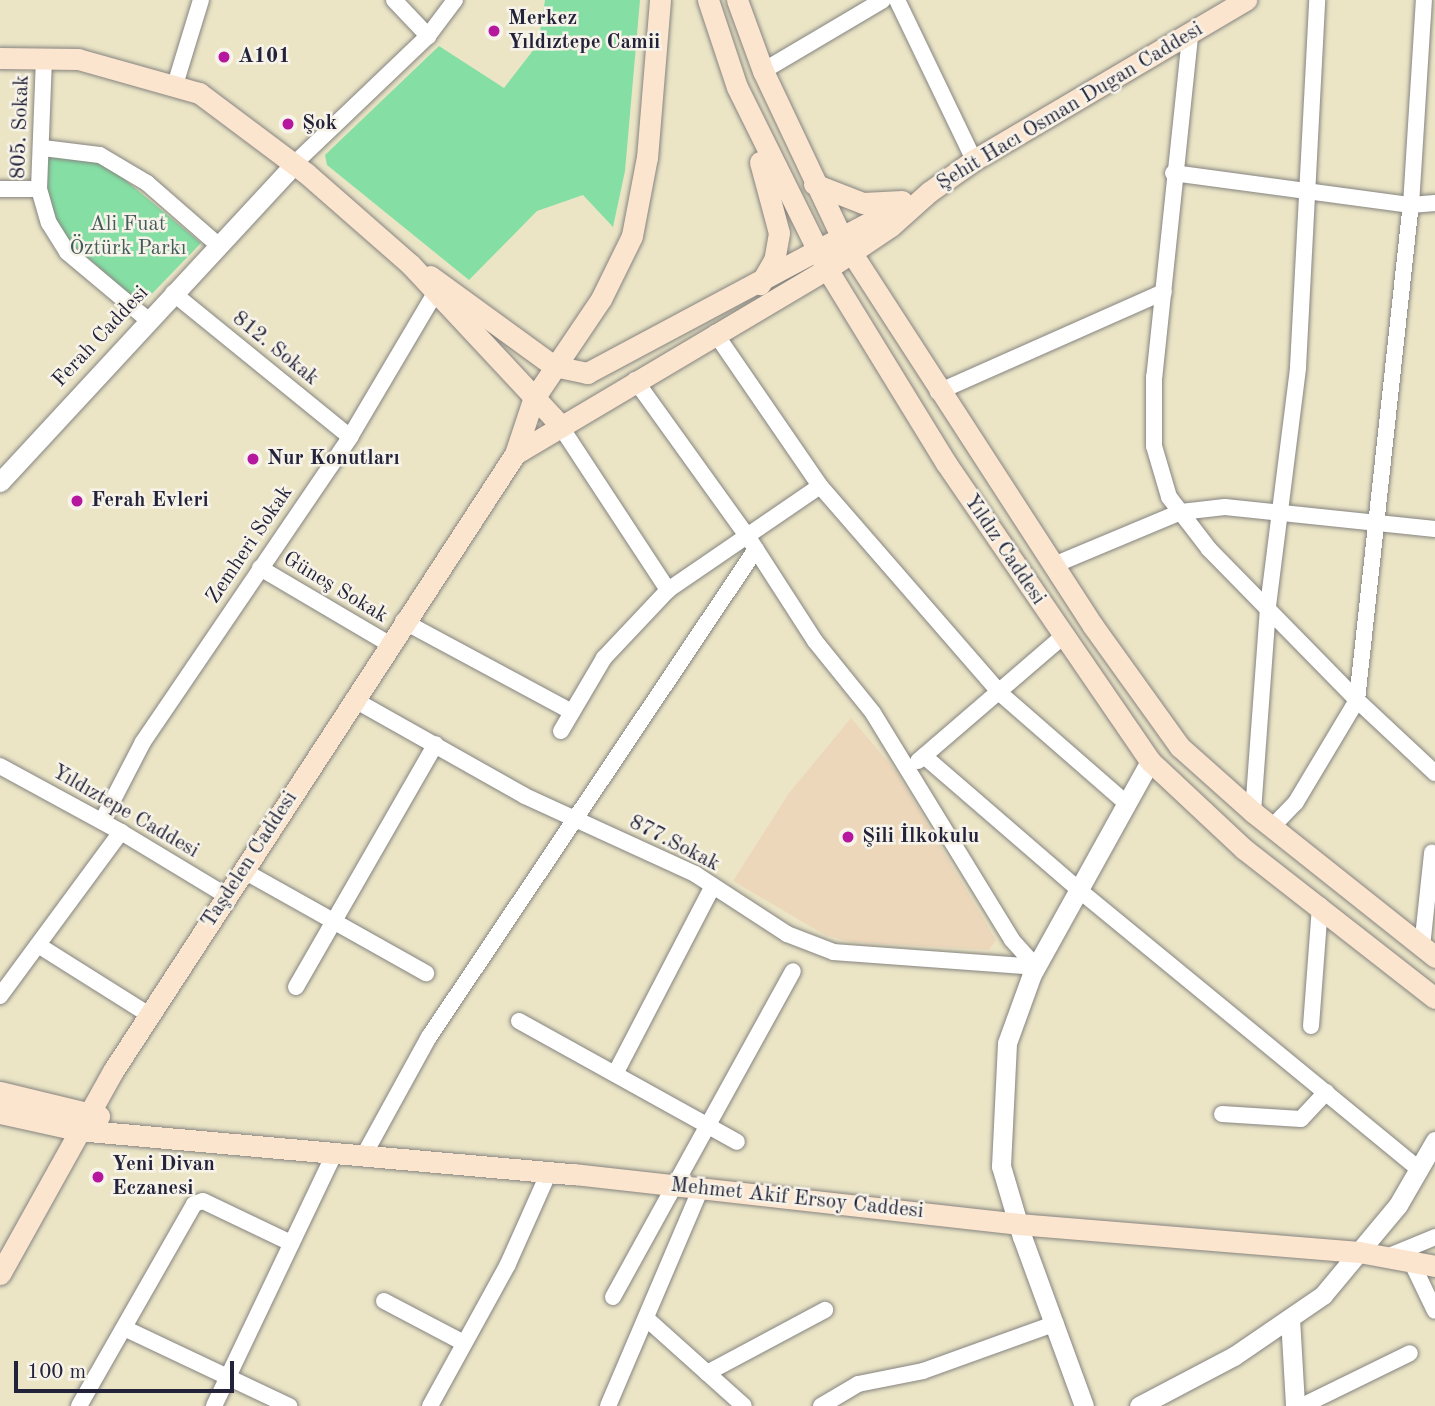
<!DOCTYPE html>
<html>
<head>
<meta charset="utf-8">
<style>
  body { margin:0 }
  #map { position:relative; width:1435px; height:1406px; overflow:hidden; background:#ebe5c6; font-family:"Old Standard TT",serif }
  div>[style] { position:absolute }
  .built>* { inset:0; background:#edd7bb }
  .green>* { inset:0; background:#85dfa4 }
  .roads { filter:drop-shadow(0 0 2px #868480) drop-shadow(0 0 2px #868480) }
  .minor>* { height:16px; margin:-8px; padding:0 8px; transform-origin:8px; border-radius:8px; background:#fff }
  .tertiary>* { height:19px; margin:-9.5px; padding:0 9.5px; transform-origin:9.5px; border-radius:9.5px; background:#fff }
  .secondary>* { height:21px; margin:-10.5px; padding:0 10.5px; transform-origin:10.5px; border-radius:10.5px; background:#fce5cf }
  .dots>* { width:19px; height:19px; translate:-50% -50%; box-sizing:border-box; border:4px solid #f7f3e8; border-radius:50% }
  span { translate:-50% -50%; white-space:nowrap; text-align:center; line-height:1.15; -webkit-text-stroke:5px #f7f3e8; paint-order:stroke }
  .poi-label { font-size:21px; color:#22223b; font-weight:700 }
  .left { translate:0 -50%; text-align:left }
  .street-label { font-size:21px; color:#22223b }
  .park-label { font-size:21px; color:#405b5a }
  .scale { position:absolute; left:14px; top:1361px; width:220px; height:32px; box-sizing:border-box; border:4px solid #22223b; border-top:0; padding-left:9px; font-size:21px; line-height:24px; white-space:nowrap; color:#22223b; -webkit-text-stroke:5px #f7f3e8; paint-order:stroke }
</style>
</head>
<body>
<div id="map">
  <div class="built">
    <div style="clip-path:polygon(851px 718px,895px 770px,996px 940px,989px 950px,851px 942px,825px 935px,733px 881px,789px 793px)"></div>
  </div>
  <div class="green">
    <div style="clip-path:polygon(545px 0,640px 0,625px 171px,613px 227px,583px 195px,537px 211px,469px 280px,327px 165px,325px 155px,439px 46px,504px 88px,538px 44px)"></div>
    <div style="clip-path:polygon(48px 155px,106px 164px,201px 243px,144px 302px,136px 300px,63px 236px,47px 200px)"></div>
  </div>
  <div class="roads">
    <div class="minor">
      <div style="left:394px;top:0;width:50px;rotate:46.6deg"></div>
      <div style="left:897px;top:0;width:178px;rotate:64.3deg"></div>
      <div style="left:1190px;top:37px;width:342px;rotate:96deg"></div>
      <div style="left:1154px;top:377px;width:69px;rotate:90deg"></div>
      <div style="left:1154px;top:446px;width:53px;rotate:73.6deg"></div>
      <div style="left:1169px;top:497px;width:66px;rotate:52.4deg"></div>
      <div style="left:1209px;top:549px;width:211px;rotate:45.6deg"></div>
      <div style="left:1357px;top:700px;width:107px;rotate:43.1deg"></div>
      <div style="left:44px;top:58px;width:131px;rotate:92.2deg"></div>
      <div style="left:39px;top:189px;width:35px;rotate:74deg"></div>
      <div style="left:49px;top:223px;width:34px;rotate:58deg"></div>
      <div style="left:67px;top:252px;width:106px;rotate:40deg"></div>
      <div style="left:763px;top:71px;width:139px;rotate:-30.6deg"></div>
      <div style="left:175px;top:85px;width:89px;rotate:-73deg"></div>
      <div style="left:43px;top:148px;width:57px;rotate:7deg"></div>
      <div style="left:100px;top:155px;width:55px;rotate:30.8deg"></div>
      <div style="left:147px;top:183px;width:94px;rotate:41.1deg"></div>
      <div style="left:294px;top:164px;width:185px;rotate:-43.7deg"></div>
      <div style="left:428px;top:36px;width:45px;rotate:-53.1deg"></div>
      <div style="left:1173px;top:173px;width:240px;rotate:7.7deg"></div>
      <div style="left:1411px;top:205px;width:24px;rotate:-5deg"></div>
      <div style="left:0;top:189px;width:39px"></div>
      <div style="left:173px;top:293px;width:228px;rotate:39.1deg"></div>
      <div style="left:715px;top:333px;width:187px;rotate:55.5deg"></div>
      <div style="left:821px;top:487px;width:274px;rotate:49deg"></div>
      <div style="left:1001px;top:694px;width:167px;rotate:41.1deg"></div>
      <div style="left:635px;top:380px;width:193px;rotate:54.3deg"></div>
      <div style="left:748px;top:537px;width:124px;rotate:57.2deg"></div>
      <div style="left:815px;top:641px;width:92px;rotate:51.1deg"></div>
      <div style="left:873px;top:713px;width:266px;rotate:58.5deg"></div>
      <div style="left:1012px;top:940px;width:36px;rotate:48deg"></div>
      <div style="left:938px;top:392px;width:247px;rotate:-23.9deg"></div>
      <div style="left:559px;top:424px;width:199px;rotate:56.7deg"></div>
      <div style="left:1054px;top:565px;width:138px;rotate:-22.7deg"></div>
      <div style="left:1181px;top:512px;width:44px;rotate:-6.5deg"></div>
      <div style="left:1225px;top:507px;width:211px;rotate:6deg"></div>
      <div style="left:260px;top:568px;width:150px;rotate:30.5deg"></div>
      <div style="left:403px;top:621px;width:192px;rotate:28.3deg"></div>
      <div style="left:353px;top:699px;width:197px;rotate:29.4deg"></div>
      <div style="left:525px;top:796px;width:187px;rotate:24.6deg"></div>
      <div style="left:695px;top:874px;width:110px;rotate:33.1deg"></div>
      <div style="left:787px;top:934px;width:50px;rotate:21deg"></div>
      <div style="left:834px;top:952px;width:203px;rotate:4.2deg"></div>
      <div style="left:561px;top:731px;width:85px;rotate:-59.5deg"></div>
      <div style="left:604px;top:658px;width:93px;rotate:-46.7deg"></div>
      <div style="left:668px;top:590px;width:184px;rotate:-34.4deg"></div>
      <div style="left:924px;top:756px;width:205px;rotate:40.8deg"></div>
      <div style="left:1079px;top:890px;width:440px;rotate:39.4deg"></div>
      <div style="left:918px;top:761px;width:190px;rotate:-40.7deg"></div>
      <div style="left:0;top:766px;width:138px;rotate:28.6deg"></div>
      <div style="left:121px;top:832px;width:124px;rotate:31.1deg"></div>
      <div style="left:1253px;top:812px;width:207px;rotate:-85.8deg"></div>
      <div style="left:1268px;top:606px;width:241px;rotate:-82.8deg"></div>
      <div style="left:1298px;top:367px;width:367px;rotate:-87deg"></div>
      <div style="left:102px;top:821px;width:89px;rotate:-62.6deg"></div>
      <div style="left:143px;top:742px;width:369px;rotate:-55.8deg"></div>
      <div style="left:350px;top:437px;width:167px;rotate:-59.4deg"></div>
      <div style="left:1273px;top:826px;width:33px;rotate:-46deg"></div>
      <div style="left:1296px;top:802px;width:119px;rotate:-59.1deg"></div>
      <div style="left:1357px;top:700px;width:498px;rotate:-83.8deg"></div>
      <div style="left:1411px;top:205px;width:205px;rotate:-86.4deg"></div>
      <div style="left:244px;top:871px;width:209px;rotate:29.3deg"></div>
      <div style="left:38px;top:945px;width:131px;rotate:32.2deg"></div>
      <div style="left:1422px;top:947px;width:95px;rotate:-83.9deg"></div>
      <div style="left:296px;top:987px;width:280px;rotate:-60.1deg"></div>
      <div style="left:0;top:996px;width:204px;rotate:-53.6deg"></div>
      <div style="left:519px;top:1021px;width:249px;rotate:29deg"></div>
      <div style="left:1311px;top:1026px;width:121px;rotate:-85.7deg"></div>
      <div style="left:615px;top:1074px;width:212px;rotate:-62.5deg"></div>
      <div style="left:1222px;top:1114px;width:79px;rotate:3.6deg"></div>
      <div style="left:1301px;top:1119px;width:37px;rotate:-47deg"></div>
      <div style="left:364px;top:1155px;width:135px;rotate:-61.2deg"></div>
      <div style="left:429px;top:1037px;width:587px;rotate:-56.17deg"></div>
      <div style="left:1387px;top:1257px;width:52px;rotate:-22.6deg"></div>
      <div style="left:1411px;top:1261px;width:55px;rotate:64.4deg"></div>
      <div style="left:613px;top:1297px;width:372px;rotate:-61.1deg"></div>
      <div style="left:384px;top:1301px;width:90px;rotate:27.7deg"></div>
      <div style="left:647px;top:1319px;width:130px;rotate:41.9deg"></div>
      <div style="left:124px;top:1328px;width:183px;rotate:25.3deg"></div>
      <div style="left:707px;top:1373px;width:134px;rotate:-28.1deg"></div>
      <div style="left:79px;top:1406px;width:232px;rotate:-60.3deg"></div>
      <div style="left:194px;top:1204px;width:9px;rotate:-18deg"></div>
      <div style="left:203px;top:1201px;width:98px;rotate:25.5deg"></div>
      <div style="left:214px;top:1406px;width:281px;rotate:-64.5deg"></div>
      <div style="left:430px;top:1406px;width:162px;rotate:-61.2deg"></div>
      <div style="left:508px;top:1264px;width:101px;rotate:-66deg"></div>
      <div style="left:608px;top:1406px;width:237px;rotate:-66.9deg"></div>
      <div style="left:821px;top:1406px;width:43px;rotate:-30.7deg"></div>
      <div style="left:858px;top:1384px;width:66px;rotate:-11.3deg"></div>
      <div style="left:923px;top:1371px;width:141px;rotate:-19.8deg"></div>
      <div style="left:1302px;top:1406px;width:120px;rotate:-26.1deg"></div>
    </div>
    <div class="tertiary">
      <div style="left:0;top:482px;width:433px;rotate:-47.2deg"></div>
      <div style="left:1290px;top:1318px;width:88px;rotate:86.7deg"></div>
      <div style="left:1084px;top:1406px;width:180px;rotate:-110.1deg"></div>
      <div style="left:1022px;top:1237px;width:74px;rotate:-106.5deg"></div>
      <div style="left:1001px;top:1166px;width:123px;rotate:-87.2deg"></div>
      <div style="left:1007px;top:1043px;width:73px;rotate:-70.1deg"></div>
      <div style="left:1032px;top:974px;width:244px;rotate:-61deg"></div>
      <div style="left:1139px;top:1406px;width:107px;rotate:-27.8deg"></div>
      <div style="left:1234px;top:1356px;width:108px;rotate:-34.4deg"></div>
      <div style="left:1323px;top:1295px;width:117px;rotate:-50.2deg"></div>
      <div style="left:1398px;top:1205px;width:74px;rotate:-60deg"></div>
    </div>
    <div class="secondary">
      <div style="left:660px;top:0;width:158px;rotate:94.7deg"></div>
      <div style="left:647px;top:157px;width:80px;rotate:100.8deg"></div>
      <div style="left:632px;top:236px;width:70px;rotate:116.2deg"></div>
      <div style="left:601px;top:299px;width:122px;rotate:124deg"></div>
      <div style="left:533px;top:400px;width:57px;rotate:108.4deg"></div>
      <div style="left:515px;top:454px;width:363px;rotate:-30.7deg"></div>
      <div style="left:827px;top:269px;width:77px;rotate:-33.9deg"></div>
      <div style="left:891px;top:226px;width:51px;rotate:-41.8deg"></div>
      <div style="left:929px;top:192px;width:55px;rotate:-35.4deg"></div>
      <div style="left:974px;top:160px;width:316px;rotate:-30.5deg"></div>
      <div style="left:708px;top:0;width:92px;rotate:71.6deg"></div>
      <div style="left:737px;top:87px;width:203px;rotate:63.7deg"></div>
      <div style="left:827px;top:269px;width:228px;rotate:58.5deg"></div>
      <div style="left:946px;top:463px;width:361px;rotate:55.6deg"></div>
      <div style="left:1150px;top:761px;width:129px;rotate:43.1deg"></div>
      <div style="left:1244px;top:849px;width:242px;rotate:38deg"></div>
      <div style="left:737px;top:0;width:76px;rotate:69.9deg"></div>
      <div style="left:763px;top:71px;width:185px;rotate:64.7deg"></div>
      <div style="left:842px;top:238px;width:462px;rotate:57.1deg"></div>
      <div style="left:1093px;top:626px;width:149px;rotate:54.3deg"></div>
      <div style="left:1180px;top:747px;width:98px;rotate:41.7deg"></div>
      <div style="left:1253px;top:812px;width:233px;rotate:38.5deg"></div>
      <div style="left:0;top:58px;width:78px;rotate:0.7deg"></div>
      <div style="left:78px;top:59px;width:126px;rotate:15.7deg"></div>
      <div style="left:199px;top:93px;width:134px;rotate:36.8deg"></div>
      <div style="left:306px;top:173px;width:138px;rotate:41.2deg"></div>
      <div style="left:410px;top:264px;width:219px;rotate:47deg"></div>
      <div style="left:760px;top:162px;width:73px;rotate:75deg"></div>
      <div style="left:779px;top:233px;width:27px;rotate:100deg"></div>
      <div style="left:774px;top:260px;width:28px;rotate:120deg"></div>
      <div style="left:814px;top:184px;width:53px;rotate:21.2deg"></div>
      <div style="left:863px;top:203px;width:39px;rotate:-3deg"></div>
      <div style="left:430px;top:276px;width:153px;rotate:36deg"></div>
      <div style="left:554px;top:366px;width:34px;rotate:12deg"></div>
      <div style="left:587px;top:373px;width:357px;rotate:-28.1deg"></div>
      <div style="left:0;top:1092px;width:102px;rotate:13.6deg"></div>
      <div style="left:0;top:1113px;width:79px;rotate:12.4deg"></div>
      <div style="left:77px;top:1130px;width:499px;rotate:5.1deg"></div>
      <div style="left:574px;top:1174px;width:447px;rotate:6.4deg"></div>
      <div style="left:1018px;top:1224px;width:342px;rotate:4.7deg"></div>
      <div style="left:1359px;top:1252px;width:77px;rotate:10.4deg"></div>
      <div style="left:0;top:1274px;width:232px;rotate:-60.9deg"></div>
      <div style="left:113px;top:1071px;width:736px;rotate:-56.91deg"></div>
    </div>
  </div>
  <div class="dots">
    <div style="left:494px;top:31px;background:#b5179e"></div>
    <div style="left:224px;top:57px;background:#b5179e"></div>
    <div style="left:288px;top:124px;background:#b5179e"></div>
    <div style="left:253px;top:459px;background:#b5179e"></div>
    <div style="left:77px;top:501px;background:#b5179e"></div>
    <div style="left:848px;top:837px;background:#b5179e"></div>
    <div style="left:98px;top:1177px;background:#b5179e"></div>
  </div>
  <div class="poi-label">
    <span class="left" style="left:508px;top:31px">Merkez<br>Yıldıztepe Camii</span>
    <span class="left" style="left:238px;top:57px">A101</span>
    <span class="left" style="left:302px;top:124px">Şok</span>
    <span class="left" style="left:267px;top:459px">Nur Konutları</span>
    <span class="left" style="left:91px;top:501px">Ferah Evleri</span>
    <span class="left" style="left:862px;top:837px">Şili İlkokulu</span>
    <span class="left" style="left:112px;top:1177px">Yeni Divan<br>Eczanesi</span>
  </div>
  <div class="street-label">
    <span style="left:1070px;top:107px;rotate:-31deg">Şehit Hacı Osman Dugan Caddesi</span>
    <span style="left:21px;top:127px;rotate:-88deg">805. Sokak</span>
    <span style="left:101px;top:337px;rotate:-47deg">Ferah Caddesi</span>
    <span style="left:275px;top:349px;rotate:39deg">812. Sokak</span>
    <span style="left:250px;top:545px;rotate:-56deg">Zemheri Sokak</span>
    <span style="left:1004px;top:550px;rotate:56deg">Yıldız Caddesi</span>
    <span style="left:335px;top:588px;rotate:31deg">Güneş Sokak</span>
    <span style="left:125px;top:812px;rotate:30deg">Yıldıztepe Caddesi</span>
    <span style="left:674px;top:844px;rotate:27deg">877.Sokak</span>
    <span style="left:250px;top:860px;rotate:-57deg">Taşdelen Caddesi</span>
    <span style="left:797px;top:1199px;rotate:6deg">Mehmet Akif Ersoy Caddesi</span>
  </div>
  <div class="park-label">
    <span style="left:128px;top:237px">Ali Fuat<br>Öztürk Parkı</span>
  </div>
  <div class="scale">100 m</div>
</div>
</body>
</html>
